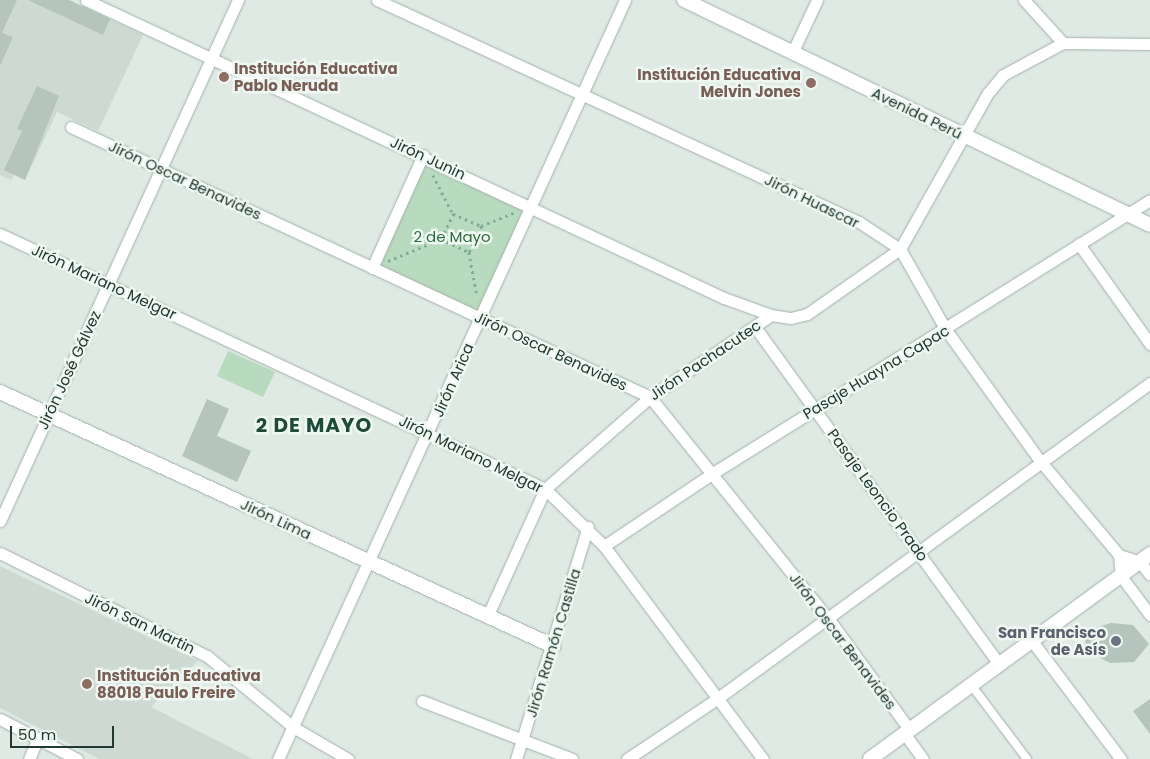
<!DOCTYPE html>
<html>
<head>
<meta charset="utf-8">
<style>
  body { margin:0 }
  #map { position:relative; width:1150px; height:759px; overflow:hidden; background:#dfeae4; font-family:Poppins,sans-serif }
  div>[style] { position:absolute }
  .built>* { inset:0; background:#cdd9d2 }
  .green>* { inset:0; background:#b8dabe }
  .building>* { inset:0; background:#b5c4bc }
  .path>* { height:2.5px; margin-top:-1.25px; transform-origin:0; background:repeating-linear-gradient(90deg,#81ac99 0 2.5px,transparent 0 6.5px) }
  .roads { filter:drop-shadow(0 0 1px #a2b1aa) drop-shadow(0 0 1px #a2b1aa) }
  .pedestrian>* { height:8px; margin:-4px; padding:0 4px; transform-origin:4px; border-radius:4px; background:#fff }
  .minor>* { height:11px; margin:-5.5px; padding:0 5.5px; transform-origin:5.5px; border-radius:5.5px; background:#fff }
  .tertiary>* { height:14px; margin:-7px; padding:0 7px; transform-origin:7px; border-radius:7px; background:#fff }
  .dots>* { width:14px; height:14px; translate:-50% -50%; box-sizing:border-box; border:2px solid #eff7f2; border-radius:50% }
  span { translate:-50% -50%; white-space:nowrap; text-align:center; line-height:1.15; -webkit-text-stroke:5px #eff7f2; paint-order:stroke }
  .education-label { font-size:15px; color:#785e54; font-weight:700 }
  .left { translate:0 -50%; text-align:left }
  .right { translate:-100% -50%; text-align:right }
  .street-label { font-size:15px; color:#213930 }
  .park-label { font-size:15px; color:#2d6e3e }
  .worship-label { font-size:15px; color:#5b616d; font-weight:700 }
  .district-label { font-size:20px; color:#1e4a3a; font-weight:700; letter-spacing:1px }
  .scale { position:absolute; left:10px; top:726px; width:104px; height:22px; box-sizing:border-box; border:2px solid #213930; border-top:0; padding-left:6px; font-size:15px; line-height:18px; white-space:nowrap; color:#213930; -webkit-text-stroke:4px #eff7f2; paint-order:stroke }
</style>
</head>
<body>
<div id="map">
  <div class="built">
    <div style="clip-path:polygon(0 0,69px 0,143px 35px,98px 131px,57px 112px,25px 180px,14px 175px,11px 180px,0 175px)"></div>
    <div style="clip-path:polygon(0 566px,198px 661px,151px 707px,253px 759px,99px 759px,0 708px)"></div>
  </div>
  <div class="green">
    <div style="clip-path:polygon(425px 160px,529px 208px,480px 315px,375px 266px)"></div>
    <div style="clip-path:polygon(228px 351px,275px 372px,263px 397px,217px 376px)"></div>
  </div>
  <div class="building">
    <div style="clip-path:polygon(0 0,17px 0,2px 33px,13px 37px,0 66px)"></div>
    <div style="clip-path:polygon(28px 0,69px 0,110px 19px,103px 35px)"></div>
    <div style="clip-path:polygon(37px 86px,59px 96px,25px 180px,4px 170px,22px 131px,17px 129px)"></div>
    <div style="clip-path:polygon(207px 399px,229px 409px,217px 436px,251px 451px,237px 482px,182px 456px)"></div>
    <div style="clip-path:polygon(1111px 623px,1133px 625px,1149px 644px,1134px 662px,1110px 663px,1089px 652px,1084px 638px,1095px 628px)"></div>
    <div style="clip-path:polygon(1150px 699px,1150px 734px,1133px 711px)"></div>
  </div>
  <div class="path">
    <div style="left:433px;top:175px;width:44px;rotate:62.9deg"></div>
    <div style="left:453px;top:214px;width:30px;rotate:23deg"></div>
    <div style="left:481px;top:226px;width:35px;rotate:-22deg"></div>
    <div style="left:441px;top:239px;width:28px;rotate:-64deg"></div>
    <div style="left:469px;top:252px;width:29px;rotate:-65deg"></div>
    <div style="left:388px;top:261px;width:57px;rotate:-22.5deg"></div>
    <div style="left:441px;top:239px;width:31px;rotate:25deg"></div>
    <div style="left:469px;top:252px;width:44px;rotate:79.5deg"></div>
  </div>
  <div class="roads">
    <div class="pedestrian">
      <div style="left:972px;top:686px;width:91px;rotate:53deg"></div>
    </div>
    <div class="minor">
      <div style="left:86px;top:0;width:704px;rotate:25.04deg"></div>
      <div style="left:724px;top:298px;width:50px;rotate:19.9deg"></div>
      <div style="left:377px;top:0;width:531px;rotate:24.73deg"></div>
      <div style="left:859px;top:222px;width:49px;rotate:33.4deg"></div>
      <div style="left:900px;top:249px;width:93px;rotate:60.4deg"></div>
      <div style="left:946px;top:330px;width:163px;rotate:54.3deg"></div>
      <div style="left:1041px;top:462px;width:121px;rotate:50deg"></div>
      <div style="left:1119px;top:555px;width:22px;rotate:18deg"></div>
      <div style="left:1140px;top:562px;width:16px;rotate:52deg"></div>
      <div style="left:1024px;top:0;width:58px;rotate:47.8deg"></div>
      <div style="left:793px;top:51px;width:56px;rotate:-64.8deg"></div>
      <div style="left:71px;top:127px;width:639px;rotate:25deg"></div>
      <div style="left:650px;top:397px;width:284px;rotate:51.2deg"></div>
      <div style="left:828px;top:618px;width:137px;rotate:53.9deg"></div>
      <div style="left:0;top:234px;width:602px;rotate:25.07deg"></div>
      <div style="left:545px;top:489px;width:82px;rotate:44deg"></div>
      <div style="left:604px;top:546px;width:266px;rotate:53.3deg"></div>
      <div style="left:1079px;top:244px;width:123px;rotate:54.6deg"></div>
      <div style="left:372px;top:268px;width:124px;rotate:-65.7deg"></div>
      <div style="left:755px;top:327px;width:416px;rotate:54.1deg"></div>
      <div style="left:0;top:521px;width:573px;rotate:-65.45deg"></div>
      <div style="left:604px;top:546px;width:131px;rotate:-33.8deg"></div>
      <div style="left:713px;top:473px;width:515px;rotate:-31.99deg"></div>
      <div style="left:0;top:553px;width:231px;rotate:26.5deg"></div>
      <div style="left:207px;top:656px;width:112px;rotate:39.5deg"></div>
      <div style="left:293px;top:727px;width:64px;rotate:30.2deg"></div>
      <div style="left:1119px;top:555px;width:21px;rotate:85deg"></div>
      <div style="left:1121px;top:576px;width:49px;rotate:53.4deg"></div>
      <div style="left:487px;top:617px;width:141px;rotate:-65.6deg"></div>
      <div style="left:545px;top:489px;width:140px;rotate:-41.2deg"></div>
      <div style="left:650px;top:397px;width:146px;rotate:-34.1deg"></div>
      <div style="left:771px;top:315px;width:20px;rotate:9deg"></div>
      <div style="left:791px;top:318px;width:16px;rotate:-14deg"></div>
      <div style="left:807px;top:314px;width:113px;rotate:-35deg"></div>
      <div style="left:900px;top:249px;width:179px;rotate:-60.6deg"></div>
      <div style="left:988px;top:93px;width:23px;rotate:-50deg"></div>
      <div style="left:1003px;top:75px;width:68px;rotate:-28.1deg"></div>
      <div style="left:1063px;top:43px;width:87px;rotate:0.7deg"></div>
      <div style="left:1032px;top:641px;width:148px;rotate:53deg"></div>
      <div style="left:422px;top:701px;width:161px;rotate:21.1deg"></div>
      <div style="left:0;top:719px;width:87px;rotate:27.5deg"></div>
      <div style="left:904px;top:733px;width:32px;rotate:54deg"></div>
      <div style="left:29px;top:759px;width:23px;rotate:-67deg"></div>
      <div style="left:278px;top:759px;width:835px;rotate:-65.43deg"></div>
      <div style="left:516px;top:759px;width:243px;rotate:-72.8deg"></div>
      <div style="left:627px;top:759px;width:110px;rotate:-33.8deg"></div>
      <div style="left:718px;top:698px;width:535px;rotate:-36.1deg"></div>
    </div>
    <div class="tertiary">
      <div style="left:684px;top:0;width:517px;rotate:25.77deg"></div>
      <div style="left:0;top:392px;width:609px;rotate:24.67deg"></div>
      <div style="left:870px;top:759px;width:347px;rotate:-36.2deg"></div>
    </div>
  </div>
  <div class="dots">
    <div style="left:224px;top:77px;background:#8d6e63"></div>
    <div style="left:811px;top:83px;background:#8d6e63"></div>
    <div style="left:1116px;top:641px;background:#6b7280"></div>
    <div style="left:87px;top:684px;background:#8d6e63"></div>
  </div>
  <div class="education-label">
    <span class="left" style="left:234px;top:77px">Institución Educativa<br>Pablo Neruda</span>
    <span class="right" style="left:801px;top:83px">Institución Educativa<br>Melvin Jones</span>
    <span class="left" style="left:97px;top:684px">Institución Educativa<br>88018 Paulo Freire</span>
  </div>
  <div class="street-label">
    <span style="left:917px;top:113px;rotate:26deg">Avenida Perú</span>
    <span style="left:428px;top:158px;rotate:25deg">Jirón Junin</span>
    <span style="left:185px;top:180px;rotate:25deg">Jirón Oscar Benavides</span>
    <span style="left:812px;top:201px;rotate:26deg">Jirón Huascar</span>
    <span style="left:104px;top:282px;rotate:25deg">Jirón Mariano Melgar</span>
    <span style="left:551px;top:351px;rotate:25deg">Jirón Oscar Benavides</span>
    <span style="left:705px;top:360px;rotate:-34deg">Jirón Pachacutec</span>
    <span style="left:69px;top:370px;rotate:-65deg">Jirón José Gálvez</span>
    <span style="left:876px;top:372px;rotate:-31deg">Pasaje Huayna Capac</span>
    <span style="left:453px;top:380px;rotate:-66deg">Jirón Arica</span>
    <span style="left:471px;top:454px;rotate:26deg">Jirón Mariano Melgar</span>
    <span style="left:878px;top:495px;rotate:54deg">Pasaje Leoncio Prado</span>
    <span style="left:276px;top:519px;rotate:25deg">Jirón Lima</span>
    <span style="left:140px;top:623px;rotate:26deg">Jirón San Martin</span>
    <span style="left:843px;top:641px;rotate:53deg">Jirón Oscar Benavides</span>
    <span style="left:553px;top:643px;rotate:-73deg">Jirón Ramón Castilla</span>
  </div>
  <div class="park-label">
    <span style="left:452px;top:237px">2 de Mayo</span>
  </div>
  <div class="worship-label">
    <span class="right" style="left:1106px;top:641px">San Francisco<br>de Asís</span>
  </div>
  <div class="district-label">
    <span style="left:314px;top:425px">2 DE MAYO</span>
  </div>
  <div class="scale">50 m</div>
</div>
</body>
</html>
